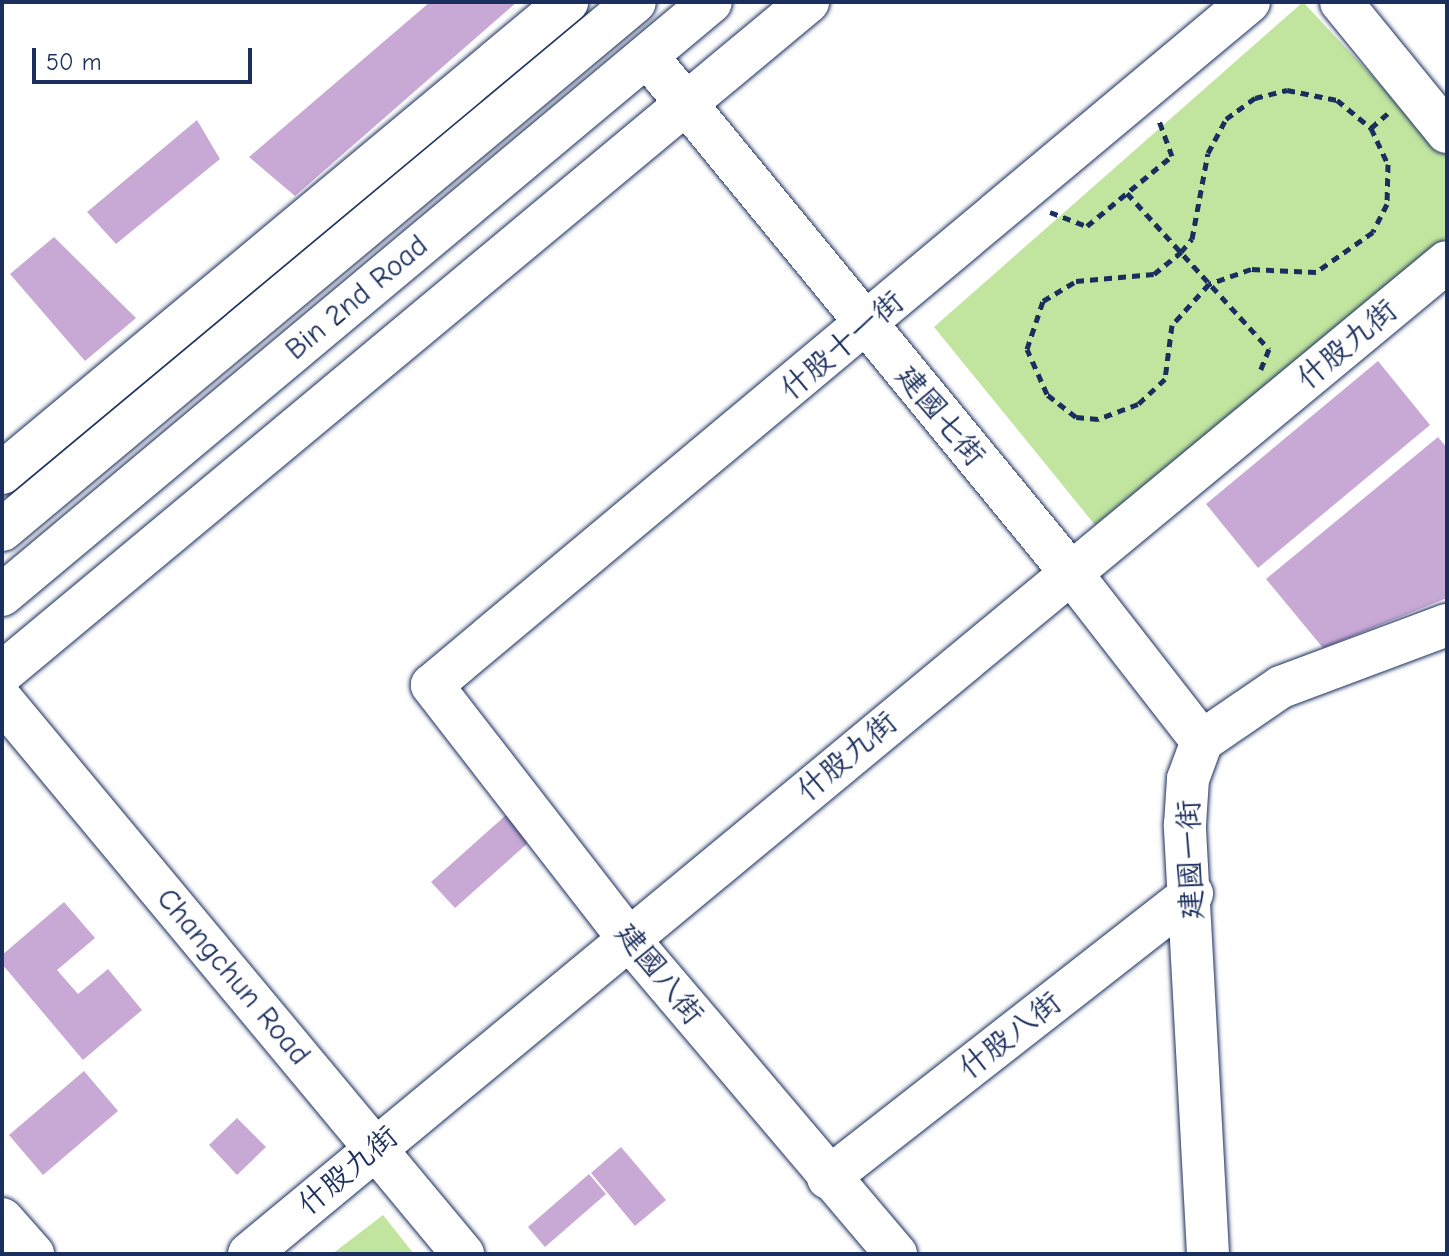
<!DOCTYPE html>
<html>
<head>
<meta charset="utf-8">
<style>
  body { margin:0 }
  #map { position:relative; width:1449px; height:1256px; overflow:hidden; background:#fff; font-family:"Comic Neue","LXGW WenKai TC",sans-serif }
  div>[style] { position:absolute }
  .green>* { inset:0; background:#c1e59f }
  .building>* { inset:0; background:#c8a9d5 }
  .path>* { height:5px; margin-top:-2.5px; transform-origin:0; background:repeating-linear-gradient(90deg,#1b2f5e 0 8px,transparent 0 14px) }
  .roads { filter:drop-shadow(0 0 2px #1b2f5e) drop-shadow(0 0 2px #1b2f5e) }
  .minor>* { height:42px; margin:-21px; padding:0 21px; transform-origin:21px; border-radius:21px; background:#fff }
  span { translate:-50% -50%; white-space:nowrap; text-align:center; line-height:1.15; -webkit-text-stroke:7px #fff; paint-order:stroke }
  .street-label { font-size:30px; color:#1b2f5e }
  .frame { position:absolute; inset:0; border:4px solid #1b2f5e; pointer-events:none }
  .scale { position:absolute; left:32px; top:48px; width:220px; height:36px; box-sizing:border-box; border:4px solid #1b2f5e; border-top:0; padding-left:10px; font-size:24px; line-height:28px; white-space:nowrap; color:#1b2f5e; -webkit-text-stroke:6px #fff; paint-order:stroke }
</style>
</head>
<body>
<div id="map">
  <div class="green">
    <div style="clip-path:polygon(1303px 2px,1447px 156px,1447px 237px,1095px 525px,934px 327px)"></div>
    <div style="clip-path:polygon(383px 1215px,414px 1254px,332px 1254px)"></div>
  </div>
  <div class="building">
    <div style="clip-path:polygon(430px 2px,517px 2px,295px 196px,249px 157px)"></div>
    <div style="clip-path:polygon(197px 120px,220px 159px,116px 244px,87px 212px)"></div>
    <div style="clip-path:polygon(54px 237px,136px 318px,85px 361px,10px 274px)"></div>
    <div style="clip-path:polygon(1378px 361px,1430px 425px,1258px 568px,1206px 504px)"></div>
    <div style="clip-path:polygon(1438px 437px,1447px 448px,1447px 598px,1323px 648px,1266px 579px)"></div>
    <div style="clip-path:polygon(514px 808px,538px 834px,455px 908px,431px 882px)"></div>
    <div style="clip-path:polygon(64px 902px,95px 938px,57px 970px,78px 994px,108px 969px,142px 1010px,83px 1060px,2px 964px,2px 955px)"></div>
    <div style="clip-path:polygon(84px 1071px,118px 1111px,43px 1175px,9px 1135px)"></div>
    <div style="clip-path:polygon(237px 1118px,266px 1147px,237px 1175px,209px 1145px)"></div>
    <div style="clip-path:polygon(621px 1147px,666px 1200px,635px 1226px,591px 1173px)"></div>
    <div style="clip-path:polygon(589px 1174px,606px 1194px,545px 1247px,528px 1227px)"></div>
  </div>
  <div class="path">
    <div style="left:1287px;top:90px;width:51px;rotate:11.3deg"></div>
    <div style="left:1337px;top:100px;width:44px;rotate:39.5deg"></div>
    <div style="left:1371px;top:128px;width:40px;rotate:65deg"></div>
    <div style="left:1388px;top:164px;width:40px;rotate:91.4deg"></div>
    <div style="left:1387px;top:204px;width:31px;rotate:117deg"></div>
    <div style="left:1373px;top:232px;width:70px;rotate:144.9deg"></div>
    <div style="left:1316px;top:272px;width:65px;rotate:-177.4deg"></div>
    <div style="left:1251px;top:269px;width:45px;rotate:160.3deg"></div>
    <div style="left:1209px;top:284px;width:55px;rotate:132.1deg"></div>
    <div style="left:1172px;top:325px;width:54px;rotate:97.4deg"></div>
    <div style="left:1165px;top:379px;width:37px;rotate:137deg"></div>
    <div style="left:1138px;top:404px;width:43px;rotate:159.4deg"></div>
    <div style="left:1098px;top:419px;width:22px;rotate:-175deg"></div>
    <div style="left:1076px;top:417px;width:37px;rotate:-142deg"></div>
    <div style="left:1047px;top:394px;width:49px;rotate:-114deg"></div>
    <div style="left:1027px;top:349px;width:51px;rotate:-71.6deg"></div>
    <div style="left:1043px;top:301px;width:39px;rotate:-31deg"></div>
    <div style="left:1076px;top:281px;width:78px;rotate:-5.1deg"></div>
    <div style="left:1154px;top:274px;width:35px;rotate:-39deg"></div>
    <div style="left:1181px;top:252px;width:17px;rotate:-50deg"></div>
    <div style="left:1192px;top:239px;width:87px;rotate:-79.5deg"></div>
    <div style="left:1208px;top:153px;width:38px;rotate:-62deg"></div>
    <div style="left:1226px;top:119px;width:36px;rotate:-36deg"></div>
    <div style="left:1255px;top:98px;width:33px;rotate:-14deg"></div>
    <div style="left:1371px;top:128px;width:23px;rotate:-41deg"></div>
    <div style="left:1127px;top:193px;width:211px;rotate:47.7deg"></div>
    <div style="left:1269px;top:349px;width:24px;rotate:112deg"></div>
    <div style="left:1050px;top:212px;width:40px;rotate:21deg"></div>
    <div style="left:1087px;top:226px;width:110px;rotate:-39.5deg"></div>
    <div style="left:1172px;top:156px;width:38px;rotate:-110deg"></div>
  </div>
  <div class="roads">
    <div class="minor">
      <div style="left:1341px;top:2px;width:168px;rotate:50.8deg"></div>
      <div style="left:647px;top:56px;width:669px;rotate:50.64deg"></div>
      <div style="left:1071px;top:573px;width:213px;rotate:52.1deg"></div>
      <div style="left:2px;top:473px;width:736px;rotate:-39.82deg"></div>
      <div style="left:2px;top:530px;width:824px;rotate:-39.83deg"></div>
      <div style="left:2px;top:595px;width:924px;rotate:-39.91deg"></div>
      <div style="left:2px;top:673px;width:1049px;rotate:-39.78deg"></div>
      <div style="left:2px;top:700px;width:721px;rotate:50.24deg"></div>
      <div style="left:828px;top:1178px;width:462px;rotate:-38deg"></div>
      <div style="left:2px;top:1219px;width:47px;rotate:48.5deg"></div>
      <div style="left:249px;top:1254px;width:1555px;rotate:-39.63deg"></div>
      <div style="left:896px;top:1254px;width:414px;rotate:-130.3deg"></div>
      <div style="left:628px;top:938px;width:320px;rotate:-127.8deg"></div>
      <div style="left:432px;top:685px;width:1065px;rotate:-39.9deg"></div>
      <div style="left:1208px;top:1254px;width:430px;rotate:-93.1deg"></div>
      <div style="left:1185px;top:825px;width:46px;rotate:-86.3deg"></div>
      <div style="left:1188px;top:779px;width:40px;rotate:-69.8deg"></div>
      <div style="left:1202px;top:741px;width:96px;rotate:-34.4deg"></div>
      <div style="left:1281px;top:687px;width:177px;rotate:-20.5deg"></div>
    </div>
  </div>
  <div class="street-label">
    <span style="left:357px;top:298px;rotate:-40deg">Bin 2nd Road</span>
    <span style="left:1347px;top:345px;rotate:-40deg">什股九街</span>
    <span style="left:842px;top:346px;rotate:-40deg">什股十一街</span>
    <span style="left:940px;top:416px;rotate:50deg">建國七街</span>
    <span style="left:847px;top:757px;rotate:-40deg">什股九街</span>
    <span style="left:1191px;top:860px;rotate:-92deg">建國一街</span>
    <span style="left:659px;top:974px;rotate:51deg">建國八街</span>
    <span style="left:233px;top:977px;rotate:50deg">Changchun Road</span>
    <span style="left:1010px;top:1036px;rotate:-38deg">什股八街</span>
    <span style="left:348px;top:1171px;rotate:-40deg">什股九街</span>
  </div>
  <div class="frame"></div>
  <div class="scale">50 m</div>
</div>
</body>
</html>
